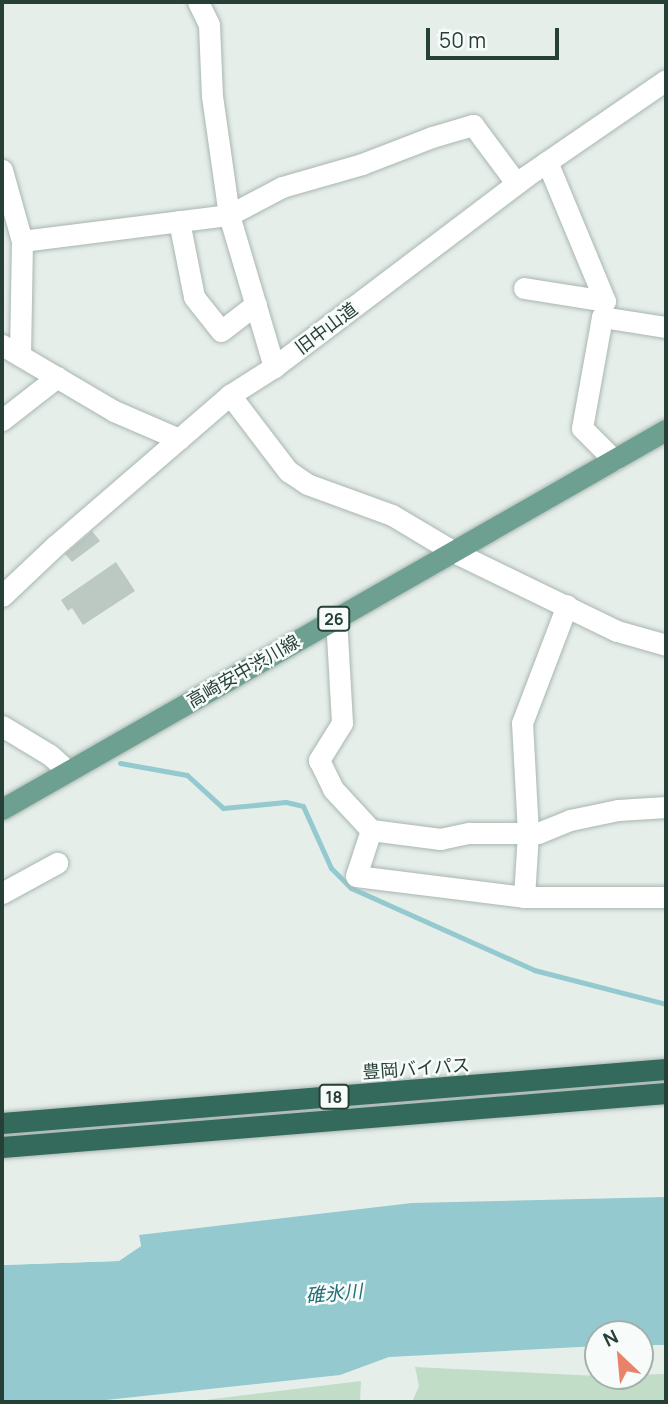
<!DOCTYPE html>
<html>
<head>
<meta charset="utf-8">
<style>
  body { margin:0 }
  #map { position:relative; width:668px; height:1404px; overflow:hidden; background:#e6eeea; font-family:Manrope,"Noto Sans JP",sans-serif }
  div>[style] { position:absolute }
  .green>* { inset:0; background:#c1ddc7 }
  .water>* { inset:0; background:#93c9cf }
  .pier>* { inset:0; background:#e6eeea }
  .stream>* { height:5px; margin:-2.5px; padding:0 2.5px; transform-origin:2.5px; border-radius:2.5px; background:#93c9cf }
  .building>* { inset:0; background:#bcc9c3 }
  .roads { filter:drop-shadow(0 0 2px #a9b6b1) drop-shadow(0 0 2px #a9b6b1) }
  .minor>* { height:21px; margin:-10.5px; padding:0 10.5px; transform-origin:10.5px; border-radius:10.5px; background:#fff }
  .major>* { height:21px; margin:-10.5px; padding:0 10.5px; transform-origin:10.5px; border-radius:10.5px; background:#6ea091 }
  .highway>* { height:21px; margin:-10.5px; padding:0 10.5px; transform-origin:10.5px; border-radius:10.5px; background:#346a5c }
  span { translate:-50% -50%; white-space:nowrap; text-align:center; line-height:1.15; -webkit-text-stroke:5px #f7fbf9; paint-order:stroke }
  .shield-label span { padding:2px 5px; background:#f7fbf9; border:2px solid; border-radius:5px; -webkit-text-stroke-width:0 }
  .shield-label { font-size:16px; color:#263f37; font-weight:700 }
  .street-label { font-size:18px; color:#263f37 }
  .water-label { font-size:19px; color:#236e78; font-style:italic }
  .frame { position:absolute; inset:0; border:4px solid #263f37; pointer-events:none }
  .north { position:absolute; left:584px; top:1320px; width:70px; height:70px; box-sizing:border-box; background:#f7fbf9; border:2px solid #a3b0ab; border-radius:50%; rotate:334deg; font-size:19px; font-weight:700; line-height:28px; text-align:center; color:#263f37 }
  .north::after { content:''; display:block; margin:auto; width:24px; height:32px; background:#e9826a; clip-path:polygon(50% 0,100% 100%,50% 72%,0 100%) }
  .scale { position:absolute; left:426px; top:28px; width:133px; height:32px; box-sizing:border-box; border:4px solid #263f37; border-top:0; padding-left:9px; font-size:21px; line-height:24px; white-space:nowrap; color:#263f37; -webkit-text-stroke:5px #f7fbf9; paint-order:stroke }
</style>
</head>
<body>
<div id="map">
  <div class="green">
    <div style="clip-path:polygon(415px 1367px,598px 1376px,666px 1374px,666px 1402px,412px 1402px,419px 1386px)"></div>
    <div style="clip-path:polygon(361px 1381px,360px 1402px,189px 1402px)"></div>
  </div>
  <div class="water">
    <div style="clip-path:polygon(666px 1197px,666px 1345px,640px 1345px,640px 1334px,598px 1334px,598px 1346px,389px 1357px,340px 1375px,87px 1402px,2px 1402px,2px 1265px,118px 1261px,141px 1246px,139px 1235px,412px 1203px)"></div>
  </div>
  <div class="pier">
    <div style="clip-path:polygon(138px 1232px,141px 1246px,119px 1261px,2px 1265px,2px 1262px,117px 1258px,137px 1245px)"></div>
  </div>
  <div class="stream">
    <div style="left:120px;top:763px;width:68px;rotate:10.2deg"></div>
    <div style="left:187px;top:775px;width:49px;rotate:42.5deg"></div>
    <div style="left:223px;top:808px;width:63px;rotate:-5.4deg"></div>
    <div style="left:286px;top:802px;width:17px;rotate:13deg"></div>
    <div style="left:303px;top:806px;width:68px;rotate:65.7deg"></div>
    <div style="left:331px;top:868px;width:28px;rotate:45deg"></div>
    <div style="left:351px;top:888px;width:201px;rotate:24.1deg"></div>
    <div style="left:534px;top:970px;width:136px;rotate:14.4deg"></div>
  </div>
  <div class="building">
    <div style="clip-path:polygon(92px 531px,100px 541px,72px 562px,65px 554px)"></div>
    <div style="clip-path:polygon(116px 562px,135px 591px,83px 625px,72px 608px,68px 611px,61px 600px)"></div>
  </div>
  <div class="roads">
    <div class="minor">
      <div style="left:198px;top:2px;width:25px;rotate:64deg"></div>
      <div style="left:209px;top:25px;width:71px;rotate:87.6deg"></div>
      <div style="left:212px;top:96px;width:120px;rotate:81.9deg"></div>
      <div style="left:229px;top:215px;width:159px;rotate:73.5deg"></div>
      <div style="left:2px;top:170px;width:74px;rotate:74.3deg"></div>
      <div style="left:22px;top:241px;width:114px;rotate:91deg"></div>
      <div style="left:179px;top:221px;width:77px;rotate:78.8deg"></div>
      <div style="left:194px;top:297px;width:43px;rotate:51.5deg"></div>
      <div style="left:221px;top:331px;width:44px;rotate:-37.6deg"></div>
      <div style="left:22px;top:241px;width:209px;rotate:-7.2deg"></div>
      <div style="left:229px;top:215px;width:60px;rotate:-27.8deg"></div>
      <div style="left:282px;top:187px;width:83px;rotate:-16deg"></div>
      <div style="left:362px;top:164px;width:75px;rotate:-21.1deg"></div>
      <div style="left:432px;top:137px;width:43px;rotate:-16.3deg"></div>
      <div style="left:473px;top:125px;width:72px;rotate:53.4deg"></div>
      <div style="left:524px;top:288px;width:82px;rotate:9.1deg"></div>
      <div style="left:605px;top:301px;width:151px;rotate:-112.6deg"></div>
      <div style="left:2px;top:345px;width:130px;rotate:30.5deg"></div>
      <div style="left:114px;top:411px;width:71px;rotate:23.3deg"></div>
      <div style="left:230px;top:395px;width:96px;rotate:52.7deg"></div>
      <div style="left:288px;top:471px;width:23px;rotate:34deg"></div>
      <div style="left:307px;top:484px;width:90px;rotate:20deg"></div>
      <div style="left:392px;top:515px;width:72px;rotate:30.8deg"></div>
      <div style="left:454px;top:552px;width:181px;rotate:25.9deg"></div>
      <div style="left:617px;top:631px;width:51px;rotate:15.9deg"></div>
      <div style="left:2px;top:420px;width:70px;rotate:-38deg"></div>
      <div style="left:614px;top:460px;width:45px;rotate:-135deg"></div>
      <div style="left:582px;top:428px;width:113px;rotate:-79.8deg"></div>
      <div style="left:602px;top:317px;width:65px;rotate:8.9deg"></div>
      <div style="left:2px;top:596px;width:74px;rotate:-43.4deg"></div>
      <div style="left:56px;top:545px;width:230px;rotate:-40.8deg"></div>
      <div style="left:230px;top:395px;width:52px;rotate:-32.5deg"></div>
      <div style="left:274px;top:367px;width:315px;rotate:-37.1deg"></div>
      <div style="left:525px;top:177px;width:171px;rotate:-34.5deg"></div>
      <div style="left:336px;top:618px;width:105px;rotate:86.7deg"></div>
      <div style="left:342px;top:723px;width:44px;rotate:121.9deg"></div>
      <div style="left:319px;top:760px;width:32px;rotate:64deg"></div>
      <div style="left:333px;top:789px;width:56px;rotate:47.2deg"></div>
      <div style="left:371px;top:830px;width:70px;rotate:7.4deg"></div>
      <div style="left:440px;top:839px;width:30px;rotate:-12deg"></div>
      <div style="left:469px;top:833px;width:69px"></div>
      <div style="left:538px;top:833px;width:35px;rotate:-22deg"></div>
      <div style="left:570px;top:820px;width:49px;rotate:-11.8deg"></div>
      <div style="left:618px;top:810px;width:48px;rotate:-3.6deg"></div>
      <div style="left:2px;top:726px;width:56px;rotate:31.1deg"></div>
      <div style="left:50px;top:755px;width:24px;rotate:42deg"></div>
      <div style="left:371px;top:830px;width:48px;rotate:108.1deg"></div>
      <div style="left:356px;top:876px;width:169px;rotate:7.1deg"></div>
      <div style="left:524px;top:897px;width:142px"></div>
      <div style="left:2px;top:893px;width:63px;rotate:-28.6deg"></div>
      <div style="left:524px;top:897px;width:64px;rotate:-86.4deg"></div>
      <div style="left:528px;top:833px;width:110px;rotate:-93.1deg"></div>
      <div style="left:522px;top:723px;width:126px;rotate:-69.1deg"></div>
    </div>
    <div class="major">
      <div style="left:2px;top:809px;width:765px;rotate:-29.72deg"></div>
    </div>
    <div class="highway">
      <div style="left:2px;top:1123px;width:666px;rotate:-4.65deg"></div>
      <div style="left:2px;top:1147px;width:666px;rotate:-4.65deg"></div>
    </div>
  </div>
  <div class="shield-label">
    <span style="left:334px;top:619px">26</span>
    <span style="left:334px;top:1097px">18</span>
  </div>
  <div class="street-label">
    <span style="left:326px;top:328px;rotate:-37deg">旧中山道</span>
    <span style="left:243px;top:671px;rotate:-30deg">高崎安中渋川線</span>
    <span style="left:416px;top:1068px;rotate:-4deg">豊岡バイパス</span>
  </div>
  <div class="water-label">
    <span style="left:334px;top:1294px;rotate:-5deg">碓氷川</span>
  </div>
  <div class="frame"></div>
  <div class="north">N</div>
  <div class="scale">50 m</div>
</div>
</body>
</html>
